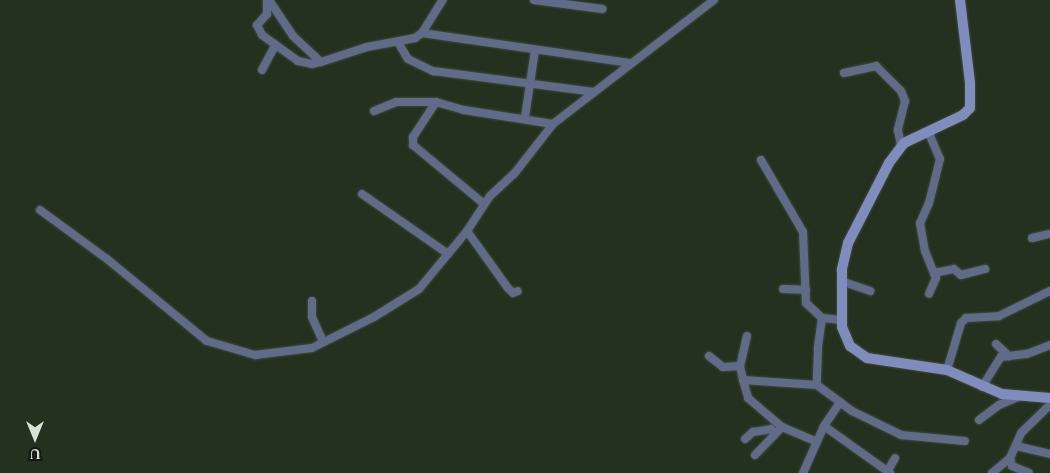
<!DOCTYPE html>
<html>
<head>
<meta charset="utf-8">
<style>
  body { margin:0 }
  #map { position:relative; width:1050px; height:473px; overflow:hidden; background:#24311e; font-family:Spectral,serif }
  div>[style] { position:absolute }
  .roads { filter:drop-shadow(0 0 1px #414d3b) drop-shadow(0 0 1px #414d3b) }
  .street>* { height:8px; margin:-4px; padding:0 4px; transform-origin:4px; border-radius:4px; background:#626a89 }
  .secondary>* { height:10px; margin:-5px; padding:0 5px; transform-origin:5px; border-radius:5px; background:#808cbe }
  span { translate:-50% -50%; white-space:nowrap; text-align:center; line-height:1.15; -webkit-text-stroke:4px #11170e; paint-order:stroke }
  .north { position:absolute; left:10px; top:413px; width:50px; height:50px; -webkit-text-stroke:4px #11170e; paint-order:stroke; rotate:180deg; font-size:14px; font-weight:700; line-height:20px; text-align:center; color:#d9e2d6 }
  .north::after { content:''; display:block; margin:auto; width:18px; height:22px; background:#d9e2d6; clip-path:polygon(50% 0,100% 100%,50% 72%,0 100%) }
</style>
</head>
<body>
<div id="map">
  <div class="roads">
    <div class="street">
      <div style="left:267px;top:0;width:14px;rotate:90deg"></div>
      <div style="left:267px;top:14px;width:15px;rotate:132deg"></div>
      <div style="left:257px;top:25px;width:11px;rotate:63deg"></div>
      <div style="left:262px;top:35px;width:44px;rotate:35.8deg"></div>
      <div style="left:298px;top:61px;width:14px;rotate:12deg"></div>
      <div style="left:312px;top:64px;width:9px;rotate:-13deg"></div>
      <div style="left:269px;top:0;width:43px;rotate:56.3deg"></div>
      <div style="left:293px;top:36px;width:38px;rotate:43deg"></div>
      <div style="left:321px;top:62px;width:48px;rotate:-18.1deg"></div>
      <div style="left:367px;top:47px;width:49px;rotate:-10.6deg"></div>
      <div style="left:415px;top:38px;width:9px;rotate:-36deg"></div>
      <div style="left:422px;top:33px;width:39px;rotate:-58deg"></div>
      <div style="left:534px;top:0;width:69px;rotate:7.5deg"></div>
      <div style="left:422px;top:33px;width:211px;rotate:8.2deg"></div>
      <div style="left:399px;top:44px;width:17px;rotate:59deg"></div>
      <div style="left:408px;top:59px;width:28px;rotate:26deg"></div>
      <div style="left:433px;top:71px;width:162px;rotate:7.4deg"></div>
      <div style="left:262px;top:70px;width:27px;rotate:-62deg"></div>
      <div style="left:844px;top:73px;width:33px;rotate:-12deg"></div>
      <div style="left:876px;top:66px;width:35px;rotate:45deg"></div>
      <div style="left:901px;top:91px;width:11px;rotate:68deg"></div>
      <div style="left:905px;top:101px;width:30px;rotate:104deg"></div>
      <div style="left:898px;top:130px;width:16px;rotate:79deg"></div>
      <div style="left:436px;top:102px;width:42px;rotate:123.3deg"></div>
      <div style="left:413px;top:137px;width:8px;rotate:90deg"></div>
      <div style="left:413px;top:145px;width:92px;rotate:39.7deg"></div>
      <div style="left:374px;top:111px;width:24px;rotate:-22deg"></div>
      <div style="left:396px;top:102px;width:40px"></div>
      <div style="left:436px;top:102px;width:29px;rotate:16deg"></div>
      <div style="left:464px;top:110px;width:90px;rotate:8.9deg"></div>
      <div style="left:525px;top:117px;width:68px;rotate:-81.5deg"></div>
      <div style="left:928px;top:131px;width:30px;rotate:67deg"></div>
      <div style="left:940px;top:159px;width:45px;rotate:104deg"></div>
      <div style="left:929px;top:203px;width:22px;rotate:114deg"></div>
      <div style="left:920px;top:223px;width:28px;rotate:80deg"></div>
      <div style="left:925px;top:251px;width:29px;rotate:68deg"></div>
      <div style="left:936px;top:278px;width:17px;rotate:114deg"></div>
      <div style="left:761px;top:160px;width:83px;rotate:59.7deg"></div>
      <div style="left:803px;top:232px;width:71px;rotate:87.6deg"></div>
      <div style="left:806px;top:303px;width:22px;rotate:43deg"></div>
      <div style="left:362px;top:194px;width:105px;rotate:34.9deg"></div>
      <div style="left:40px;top:210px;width:83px;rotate:36.2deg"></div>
      <div style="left:107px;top:259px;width:129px;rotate:39.4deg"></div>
      <div style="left:207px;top:341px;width:50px;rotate:16.3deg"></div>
      <div style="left:255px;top:355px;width:57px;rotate:-7deg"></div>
      <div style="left:312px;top:348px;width:69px;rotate:-26.6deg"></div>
      <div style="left:374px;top:317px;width:53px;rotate:-31.9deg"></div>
      <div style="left:419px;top:289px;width:75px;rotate:-50.4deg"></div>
      <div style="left:467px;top:231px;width:42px;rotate:-56.7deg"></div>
      <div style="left:490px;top:196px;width:33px;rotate:-43deg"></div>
      <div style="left:514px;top:174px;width:63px;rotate:-52deg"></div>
      <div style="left:553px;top:124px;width:203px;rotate:-37.6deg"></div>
      <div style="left:467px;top:231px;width:70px;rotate:54.3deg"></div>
      <div style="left:508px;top:288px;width:7px;rotate:45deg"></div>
      <div style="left:513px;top:293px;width:5px;rotate:-22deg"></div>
      <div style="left:1032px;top:238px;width:18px;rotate:-13deg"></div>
      <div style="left:934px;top:273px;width:20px;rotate:-11deg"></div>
      <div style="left:954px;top:269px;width:9px;rotate:41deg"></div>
      <div style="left:961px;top:275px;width:25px;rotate:-14deg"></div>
      <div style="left:841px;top:281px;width:31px;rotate:19deg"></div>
      <div style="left:783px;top:289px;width:23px;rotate:2deg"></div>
      <div style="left:312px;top:301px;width:16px;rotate:90deg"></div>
      <div style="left:312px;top:317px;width:27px;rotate:66deg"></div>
      <div style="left:842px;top:320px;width:20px;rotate:-174deg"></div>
      <div style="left:822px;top:318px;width:30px;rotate:98deg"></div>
      <div style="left:818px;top:348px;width:37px;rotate:92deg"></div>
      <div style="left:817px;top:385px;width:44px;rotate:36.6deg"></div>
      <div style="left:852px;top:411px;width:55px;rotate:26.1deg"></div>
      <div style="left:901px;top:435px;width:64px;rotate:5.4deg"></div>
      <div style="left:747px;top:336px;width:31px;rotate:103deg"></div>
      <div style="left:740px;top:366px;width:14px;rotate:78deg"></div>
      <div style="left:743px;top:380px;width:74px;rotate:3.9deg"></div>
      <div style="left:996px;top:344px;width:18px;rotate:43deg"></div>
      <div style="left:709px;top:356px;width:18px;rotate:38deg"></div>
      <div style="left:723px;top:367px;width:17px;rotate:-3deg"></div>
      <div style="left:947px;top:370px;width:49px;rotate:-73.4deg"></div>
      <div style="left:961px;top:323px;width:7px;rotate:-45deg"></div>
      <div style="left:966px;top:318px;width:33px;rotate:-3deg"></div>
      <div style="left:999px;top:316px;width:57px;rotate:-26.1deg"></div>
      <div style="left:743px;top:380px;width:19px;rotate:74deg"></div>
      <div style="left:748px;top:398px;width:45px;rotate:40.5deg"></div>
      <div style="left:982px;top:387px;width:36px;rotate:-58deg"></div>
      <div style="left:1001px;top:357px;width:26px;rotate:-7deg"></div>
      <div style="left:1027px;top:354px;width:25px;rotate:-21deg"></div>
      <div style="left:979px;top:420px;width:25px;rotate:-37deg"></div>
      <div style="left:999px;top:405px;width:21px;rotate:-23deg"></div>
      <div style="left:824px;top:426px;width:81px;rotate:35.5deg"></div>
      <div style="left:745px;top:439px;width:11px;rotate:-41deg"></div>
      <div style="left:753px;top:432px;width:18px;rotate:-9deg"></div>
      <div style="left:771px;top:429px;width:6px;rotate:45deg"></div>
      <div style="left:1016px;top:446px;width:35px;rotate:13deg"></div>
      <div style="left:755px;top:455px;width:39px;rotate:-46deg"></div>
      <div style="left:782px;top:427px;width:38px;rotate:23deg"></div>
      <div style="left:1010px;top:458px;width:8px;rotate:76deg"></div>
      <div style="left:1012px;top:466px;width:18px;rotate:22deg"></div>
      <div style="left:887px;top:472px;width:16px;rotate:-60deg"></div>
      <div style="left:803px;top:473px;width:51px;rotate:-65.9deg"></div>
      <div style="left:824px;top:426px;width:29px;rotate:-56deg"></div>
      <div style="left:992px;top:473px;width:23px;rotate:-40deg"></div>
      <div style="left:1010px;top:458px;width:27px;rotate:-66deg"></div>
      <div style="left:1021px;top:433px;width:40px;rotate:-44deg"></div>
    </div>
    <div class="secondary">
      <div style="left:960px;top:0;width:84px;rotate:83.1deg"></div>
      <div style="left:970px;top:83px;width:25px;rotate:90deg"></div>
      <div style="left:970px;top:108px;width:10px;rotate:135deg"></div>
      <div style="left:963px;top:115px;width:65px;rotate:154.6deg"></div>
      <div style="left:904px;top:143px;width:25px;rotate:127deg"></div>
      <div style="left:889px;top:163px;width:90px;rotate:117.1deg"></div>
      <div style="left:848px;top:243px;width:28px;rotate:103deg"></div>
      <div style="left:842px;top:270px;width:57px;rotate:90deg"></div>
      <div style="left:842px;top:327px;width:21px;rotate:67deg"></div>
      <div style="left:850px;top:346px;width:21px;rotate:35deg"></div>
      <div style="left:867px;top:358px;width:81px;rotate:8.5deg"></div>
      <div style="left:947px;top:370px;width:60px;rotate:23.6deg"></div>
      <div style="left:1002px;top:394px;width:48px;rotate:4.8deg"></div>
    </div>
  </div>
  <div class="north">U</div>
</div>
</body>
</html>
